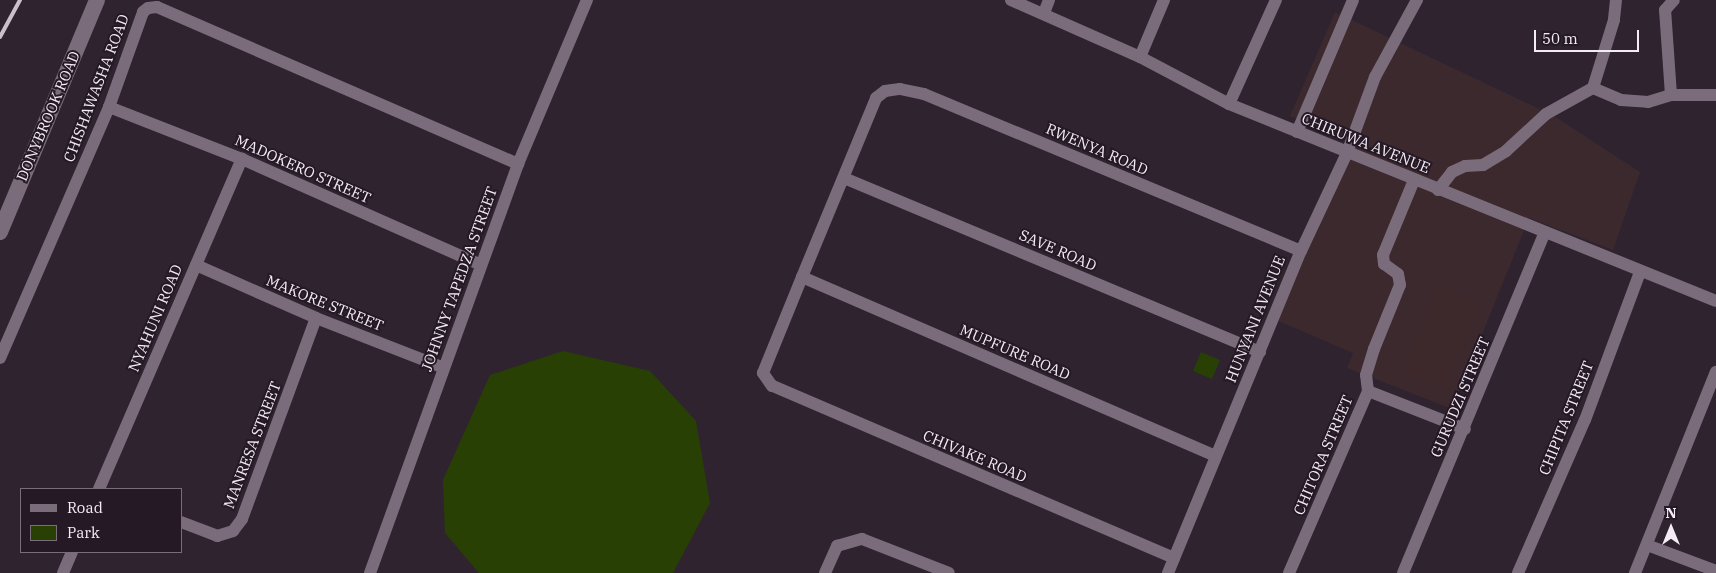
<!DOCTYPE html>
<html>
<head>
<meta charset="utf-8">
<style>
  body { margin:0 }
  #map { position:relative; width:1716px; height:573px; overflow:hidden; background:#2f2330; font-family:"IBM Plex Serif",serif }
  div>[style] { position:absolute }
  .commercial>* { inset:0; background:#3c292e }
  .medical>* { inset:0; background:#3d292b }
  .green>* { inset:0; background:#294005 }
  .minor>* { height:12px; margin:-6px; padding:0 6px; transform-origin:6px; border-radius:6px; background:#7b6c7c }
  .tertiary>* { height:16px; margin:-8px; padding:0 8px; transform-origin:8px; border-radius:8px; background:#7b6c7c }
  .rail>* { height:4px; margin:-2px; padding:0 2px; transform-origin:2px; border-radius:2px; background:#c9c0ca }
  span { translate:-50% -50%; white-space:nowrap; text-align:center; line-height:1.15; -webkit-text-stroke:4px #251926; paint-order:stroke }
  .street-label { font-size:15px; color:#f4ecf5 }
  .legend { position:absolute; left:20px; top:488px; width:162px; height:65px; box-sizing:border-box; background:#251926; border:1px solid #786d79; margin:0; padding:6px 9px; list-style:none; font-size:15px; color:#f4ecf5 }
  .legend li { display:flex; align-items:center; gap:10px; height:25px }
  .legend b { width:25px; border:1px solid #786d79 }
  .north { position:absolute; left:1646px; top:503px; width:50px; height:50px; -webkit-text-stroke:4px #251926; paint-order:stroke; rotate:0deg; font-size:14px; font-weight:700; line-height:20px; text-align:center; color:#f4ecf5 }
  .north::after { content:''; display:block; margin:auto; width:18px; height:22px; background:#f4ecf5; clip-path:polygon(50% 0,100% 100%,50% 72%,0 100%) }
  .scale { position:absolute; left:1534px; top:30px; width:105px; height:22px; box-sizing:border-box; border:2px solid #f4ecf5; border-top:0; padding-left:6px; font-size:15px; line-height:18px; white-space:nowrap; color:#f4ecf5; -webkit-text-stroke:4px #251926; paint-order:stroke }
</style>
</head>
<body>
<div id="map">
  <div class="commercial">
    <div style="clip-path:polygon(1335px 12px,1554px 116px,1640px 172px,1613px 250px,1529px 218px,1452px 409px,1347px 368px,1353px 353px,1276px 320px,1354px 142px,1290px 116px)"></div>
  </div>
  <div class="medical">
    <div style="clip-path:polygon(1439px 285px,1482px 303px,1444px 391px,1402px 373px)"></div>
  </div>
  <div class="green">
    <div style="clip-path:polygon(563px 351px,650px 371px,696px 421px,710px 503px,673px 573px,479px 573px,445px 533px,443px 480px,490px 375px)"></div>
    <div style="clip-path:polygon(1201px 352px,1220px 360px,1212px 379px,1193px 371px)"></div>
  </div>
  <div class="minor">
    <div style="left:1011px;top:0;width:141px;rotate:23.8deg"></div>
    <div style="left:1140px;top:57px;width:101px;rotate:27.8deg"></div>
    <div style="left:1229px;top:104px;width:525px;rotate:22.02deg"></div>
    <div style="left:1616px;top:0;width:20px;rotate:96deg"></div>
    <div style="left:1614px;top:20px;width:71px;rotate:107.2deg"></div>
    <div style="left:1593px;top:88px;width:30px;rotate:23deg"></div>
    <div style="left:1621px;top:100px;width:27px;rotate:4deg"></div>
    <div style="left:1648px;top:102px;width:24px;rotate:-17deg"></div>
    <div style="left:1671px;top:95px;width:45px"></div>
    <div style="left:1044px;top:13px;width:14px;rotate:-69deg"></div>
    <div style="left:1140px;top:57px;width:62px;rotate:-67.2deg"></div>
    <div style="left:1671px;top:95px;width:85px;rotate:-94deg"></div>
    <div style="left:1665px;top:10px;width:13px;rotate:-48deg"></div>
    <div style="left:1229px;top:104px;width:114px;rotate:-65.7deg"></div>
    <div style="left:109px;top:107px;width:143px;rotate:21.4deg"></div>
    <div style="left:242px;top:159px;width:261px;rotate:23.9deg"></div>
    <div style="left:1297px;top:132px;width:143px;rotate:-67deg"></div>
    <div style="left:844px;top:178px;width:451px;rotate:22.7deg"></div>
    <div style="left:1438px;top:190px;width:23px;rotate:-52deg"></div>
    <div style="left:1452px;top:172px;width:14px;rotate:-25deg"></div>
    <div style="left:1465px;top:166px;width:18px;rotate:-3deg"></div>
    <div style="left:1483px;top:165px;width:27px;rotate:-31deg"></div>
    <div style="left:1506px;top:151px;width:54px;rotate:-42.8deg"></div>
    <div style="left:1546px;top:114px;width:54px;rotate:-29deg"></div>
    <div style="left:196px;top:265px;width:131px;rotate:23.8deg"></div>
    <div style="left:316px;top:318px;width:137px;rotate:21.3deg"></div>
    <div style="left:802px;top:277px;width:450px;rotate:23.4deg"></div>
    <div style="left:0;top:358px;width:274px;rotate:-66.5deg"></div>
    <div style="left:109px;top:107px;width:101px;rotate:-70.3deg"></div>
    <div style="left:143px;top:12px;width:6px;rotate:-39deg"></div>
    <div style="left:148px;top:8px;width:9px;rotate:-6deg"></div>
    <div style="left:157px;top:7px;width:394px;rotate:23.5deg"></div>
    <div style="left:1368px;top:391px;width:16px;rotate:-97deg"></div>
    <div style="left:1366px;top:375px;width:27px;rotate:-73deg"></div>
    <div style="left:1374px;top:349px;width:69px;rotate:-67.9deg"></div>
    <div style="left:1400px;top:285px;width:11px;rotate:-100deg"></div>
    <div style="left:1398px;top:274px;width:17px;rotate:-144deg"></div>
    <div style="left:1384px;top:264px;width:9px;rotate:-96deg"></div>
    <div style="left:1383px;top:255px;width:81px;rotate:-67.5deg"></div>
    <div style="left:99px;top:489px;width:360px;rotate:-66.6deg"></div>
    <div style="left:181px;top:522px;width:39px;rotate:21deg"></div>
    <div style="left:217px;top:536px;width:17px;rotate:-17deg"></div>
    <div style="left:233px;top:531px;width:15px;rotate:-53deg"></div>
    <div style="left:242px;top:519px;width:214px;rotate:-69.8deg"></div>
    <div style="left:1647px;top:545px;width:74px;rotate:20.6deg"></div>
    <div style="left:1174px;top:558px;width:437px;rotate:-156.8deg"></div>
    <div style="left:772px;top:386px;width:16px;rotate:-125deg"></div>
    <div style="left:763px;top:373px;width:104px;rotate:-67.9deg"></div>
    <div style="left:802px;top:277px;width:194px;rotate:-67.5deg"></div>
    <div style="left:876px;top:98px;width:11px;rotate:-38deg"></div>
    <div style="left:885px;top:91px;width:15px;rotate:-8deg"></div>
    <div style="left:900px;top:89px;width:25px;rotate:12deg"></div>
    <div style="left:924px;top:94px;width:408px;rotate:22.6deg"></div>
    <div style="left:63px;top:573px;width:23px;rotate:-67deg"></div>
    <div style="left:370px;top:573px;width:435px;rotate:-70.1deg"></div>
    <div style="left:518px;top:164px;width:178px;rotate:-67.2deg"></div>
    <div style="left:825px;top:573px;width:30px;rotate:-66deg"></div>
    <div style="left:837px;top:546px;width:26px;rotate:-16deg"></div>
    <div style="left:862px;top:539px;width:93px;rotate:21.3deg"></div>
    <div style="left:1168px;top:573px;width:348px;rotate:-67.6deg"></div>
    <div style="left:1301px;top:251px;width:108px;rotate:-64.9deg"></div>
    <div style="left:1347px;top:153px;width:81px;rotate:-69.8deg"></div>
    <div style="left:1375px;top:77px;width:88px;rotate:-61.4deg"></div>
    <div style="left:1289px;top:573px;width:198px;rotate:-66.5deg"></div>
    <div style="left:1368px;top:391px;width:104px;rotate:21.4deg"></div>
    <div style="left:1403px;top:573px;width:369px;rotate:-67.4deg"></div>
    <div style="left:1518px;top:573px;width:167px;rotate:-66.4deg"></div>
    <div style="left:1585px;top:420px;width:158px;rotate:-69.6deg"></div>
    <div style="left:1635px;top:573px;width:217px;rotate:-68.1deg"></div>
  </div>
  <div class="tertiary">
    <div style="left:0;top:232px;width:251px;rotate:-67.3deg"></div>
  </div>
  <div class="rail">
    <div style="left:0;top:37px;width:42px;rotate:-61.6deg"></div>
  </div>
  <div class="street-label">
    <span style="left:96px;top:88px;rotate:-69deg">CHISHAWASHA ROAD</span>
    <span style="left:48px;top:116px;rotate:-67deg">DONYBROOK ROAD</span>
    <span style="left:1366px;top:143px;rotate:22deg">CHIRUWA AVENUE</span>
    <span style="left:1097px;top:149px;rotate:23deg">RWENYA ROAD</span>
    <span style="left:303px;top:169px;rotate:24deg">MADOKERO STREET</span>
    <span style="left:1058px;top:250px;rotate:23deg">SAVE ROAD</span>
    <span style="left:459px;top:279px;rotate:-70deg">JOHNNY TAPEDZA STREET</span>
    <span style="left:325px;top:303px;rotate:22deg">MAKORE STREET</span>
    <span style="left:155px;top:318px;rotate:-67deg">NYAHUNI ROAD</span>
    <span style="left:1255px;top:319px;rotate:-68deg">HUNYANI AVENUE</span>
    <span style="left:1015px;top:352px;rotate:23deg">MUPFURE ROAD</span>
    <span style="left:1460px;top:397px;rotate:-67deg">GURUDZI STREET</span>
    <span style="left:1566px;top:418px;rotate:-68deg">CHIPITA STREET</span>
    <span style="left:252px;top:445px;rotate:-69deg">MANRESA STREET</span>
    <span style="left:1323px;top:455px;rotate:-67deg">CHITORA STREET</span>
    <span style="left:975px;top:456px;rotate:23deg">CHIVAKE ROAD</span>
  </div>
  <ul class="legend">
  <li><b style="height:6px;background:#7b6c7c"></b>Road</li>
  <li><b style="height:14px;background:#294005"></b>Park</li>
  </ul>
  <div class="north">N</div>
  <div class="scale">50 m</div>
</div>
</body>
</html>
